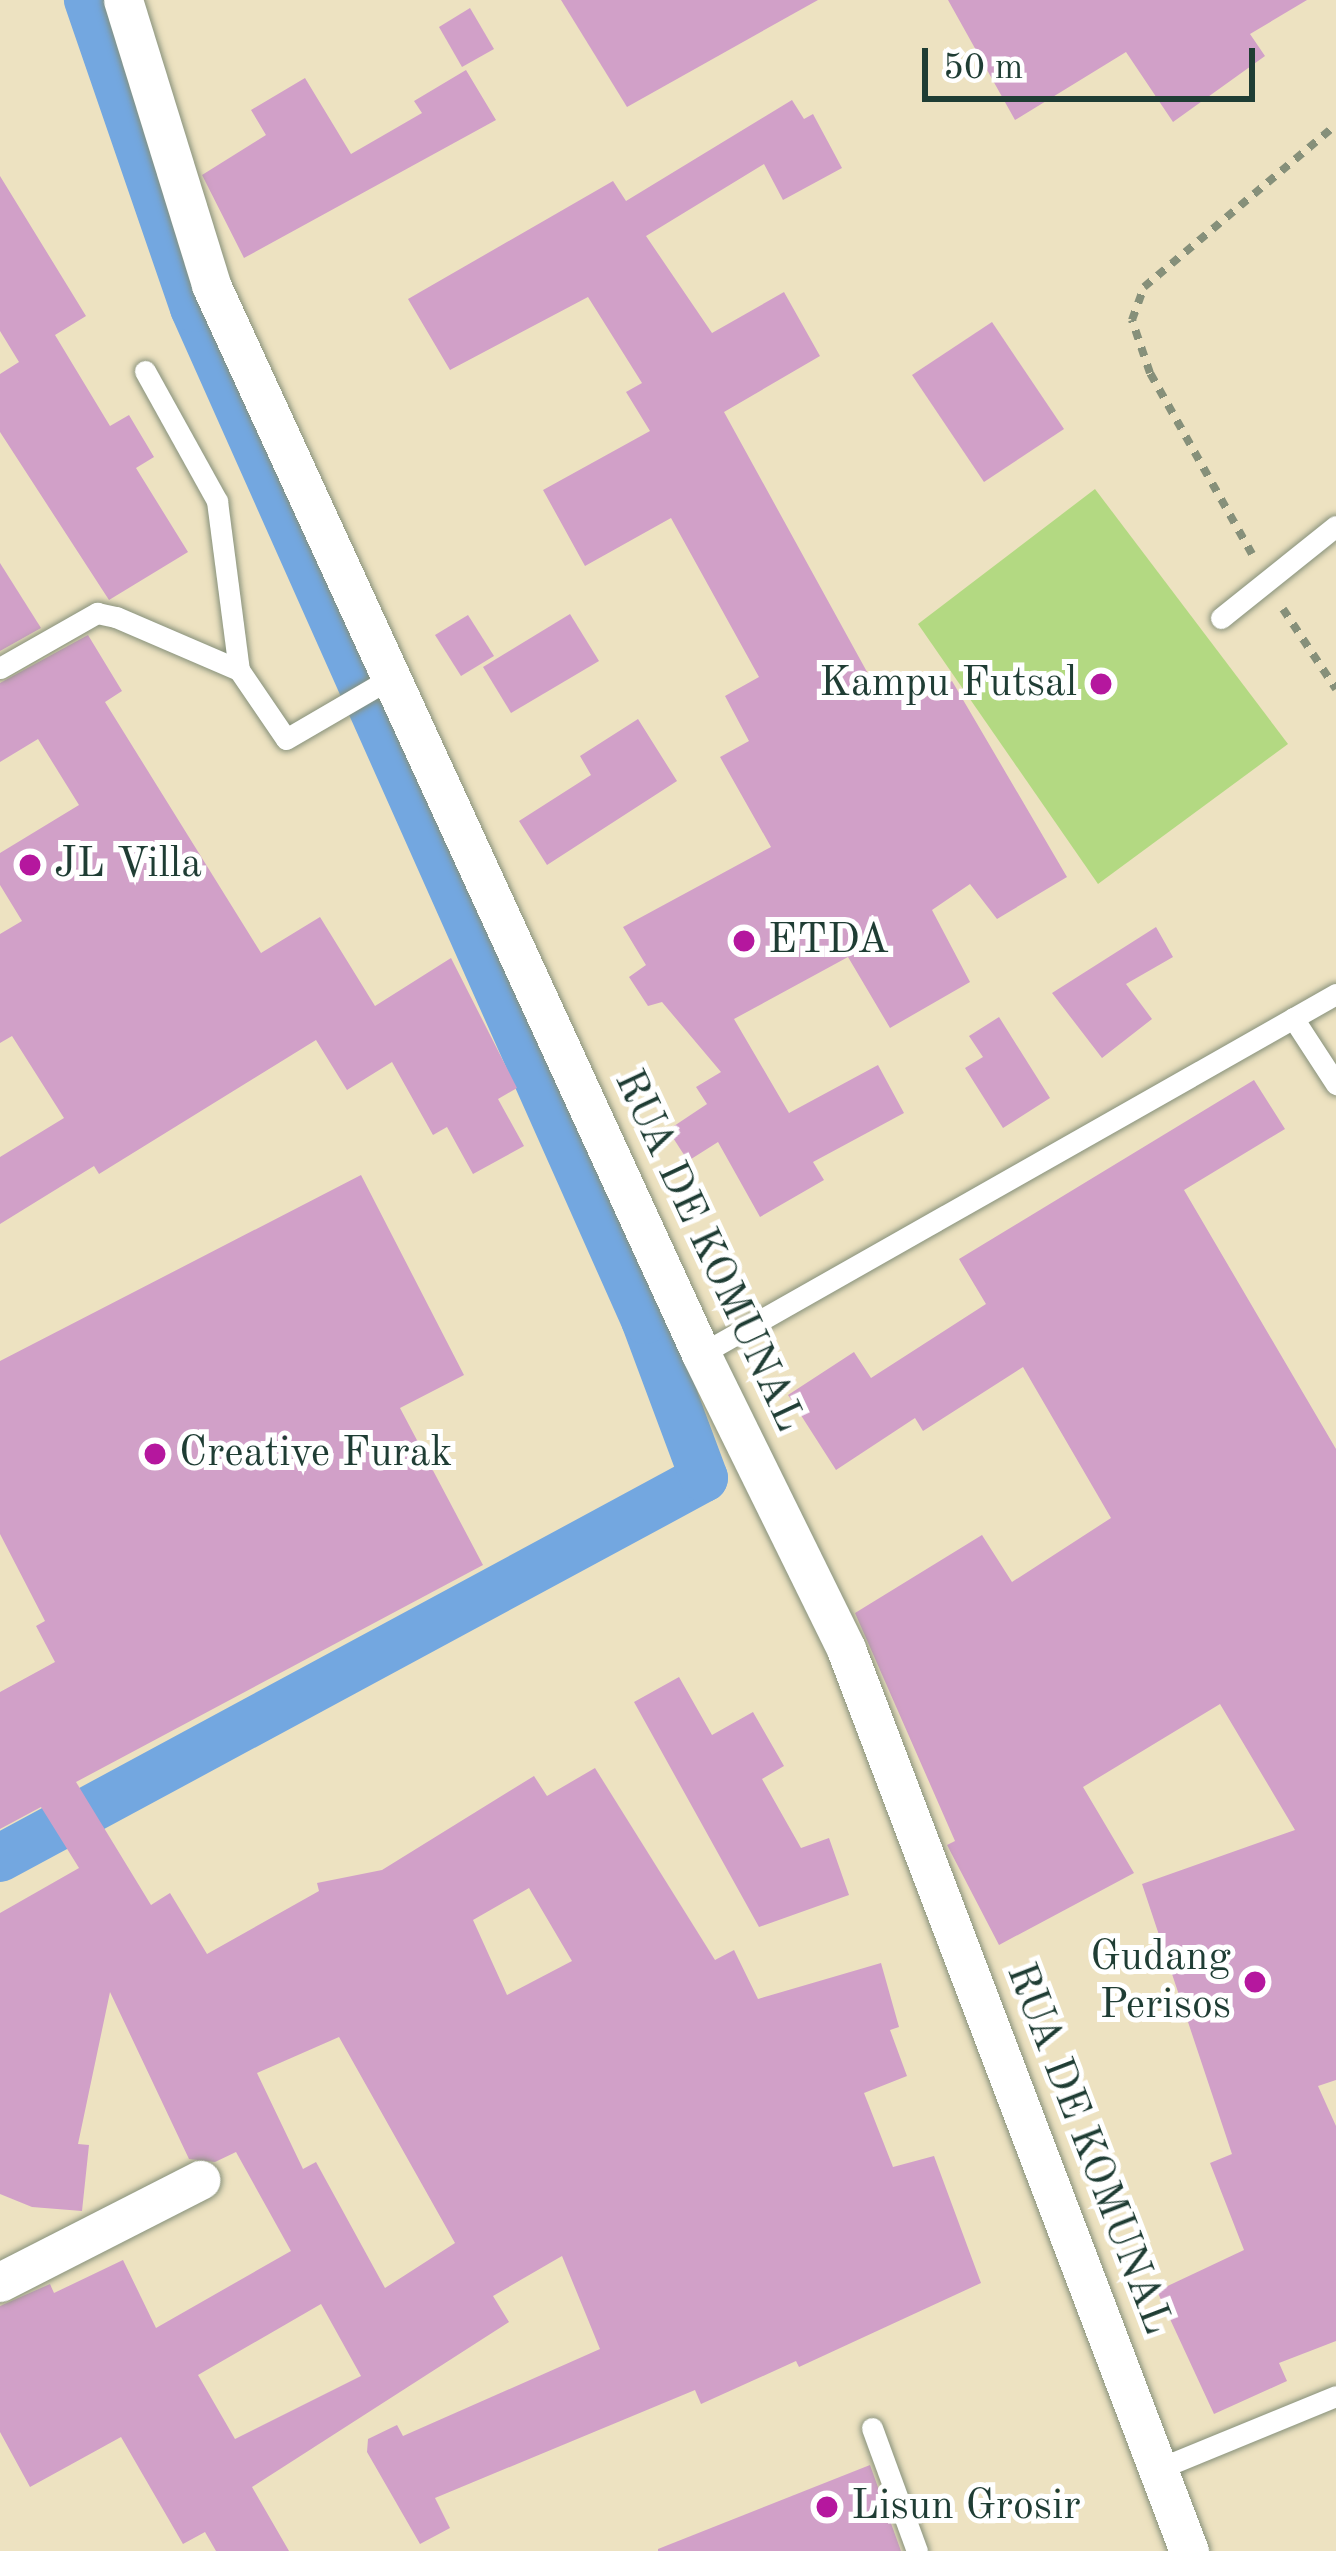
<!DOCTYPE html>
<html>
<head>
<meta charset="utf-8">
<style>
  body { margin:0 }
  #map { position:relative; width:1336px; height:2551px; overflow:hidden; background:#ede2c1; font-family:"Old Standard TT",serif }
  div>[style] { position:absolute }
  .green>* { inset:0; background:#b3d982 }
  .canal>* { height:48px; margin:-24px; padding:0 24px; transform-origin:24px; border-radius:24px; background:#73a7e0 }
  .building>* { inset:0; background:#d1a0c8 }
  .path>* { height:8px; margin-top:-4px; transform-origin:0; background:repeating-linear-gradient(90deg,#86907a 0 9px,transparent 0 18px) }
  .roads { filter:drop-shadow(0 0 3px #86907a) drop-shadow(0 0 3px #86907a) }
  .service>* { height:21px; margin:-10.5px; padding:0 10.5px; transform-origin:10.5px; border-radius:10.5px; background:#fff }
  .minor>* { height:39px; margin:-19.5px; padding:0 19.5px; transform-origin:19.5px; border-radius:19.5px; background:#fff }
  .dots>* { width:33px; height:33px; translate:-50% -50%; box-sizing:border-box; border:6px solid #fff; border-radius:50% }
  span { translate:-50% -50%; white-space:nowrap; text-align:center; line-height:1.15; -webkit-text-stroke:10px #fff; paint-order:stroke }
  .poi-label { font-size:42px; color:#1f3d34 }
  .right { translate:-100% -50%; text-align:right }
  .left { translate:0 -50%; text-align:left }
  .street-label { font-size:42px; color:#1f3d34 }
  .scale { position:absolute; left:922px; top:48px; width:333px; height:54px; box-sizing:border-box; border:6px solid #1f3d34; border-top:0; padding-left:15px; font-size:36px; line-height:42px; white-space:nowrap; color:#1f3d34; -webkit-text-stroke:9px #fff; paint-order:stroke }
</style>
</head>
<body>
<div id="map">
  <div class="green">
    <div style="clip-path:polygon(1095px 489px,1288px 744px,1098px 884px,918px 624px)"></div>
  </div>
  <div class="canal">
    <div style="left:0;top:1858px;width:800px;rotate:-28.36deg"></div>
    <div style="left:704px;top:1478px;width:169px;rotate:-110.5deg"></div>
    <div style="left:645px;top:1320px;width:1108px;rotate:-114.02deg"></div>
    <div style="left:194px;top:308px;width:326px;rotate:-109deg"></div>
  </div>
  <div class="building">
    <div style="clip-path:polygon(561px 0,818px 0,627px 107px)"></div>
    <div style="clip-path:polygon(948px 0,1307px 0,1250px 34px,1265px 56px,1173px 122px,1126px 52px,1015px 120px)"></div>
    <div style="clip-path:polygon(470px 8px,494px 49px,462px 67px,439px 27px)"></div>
    <div style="clip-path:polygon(466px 70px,496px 120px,244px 258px,202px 175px,266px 135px,251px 110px,305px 78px,351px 154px,422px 113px,414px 101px)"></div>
    <div style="clip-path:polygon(792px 100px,804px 119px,813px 114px,842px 168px,783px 200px,764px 164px,646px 236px,712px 333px,784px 292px,820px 356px,724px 412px,877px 690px,909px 672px,924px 698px,952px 681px,1067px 877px,997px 919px,970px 884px,932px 910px,970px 982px,890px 1028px,848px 957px,734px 1019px,789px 1113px,878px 1065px,904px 1113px,813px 1162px,824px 1180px,760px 1217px,718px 1142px,688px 1161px,668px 1130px,707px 1104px,696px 1087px,721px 1072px,662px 1002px,648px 1006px,629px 977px,646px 965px,623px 927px,771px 847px,720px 757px,749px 741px,725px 696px,759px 677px,671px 518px,585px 566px,543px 490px,650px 431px,626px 392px,642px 383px,588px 297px,450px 370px,408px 299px,613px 181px,626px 201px)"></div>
    <div style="clip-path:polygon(0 176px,86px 316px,55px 335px,110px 426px,129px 415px,154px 457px,136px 468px,188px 552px,109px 600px,0 432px,0 374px,19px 362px,0 331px)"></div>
    <div style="clip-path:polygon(992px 322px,1064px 429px,984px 482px,912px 375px)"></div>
    <div style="clip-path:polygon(0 563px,41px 628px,0 651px)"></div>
    <div style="clip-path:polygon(570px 614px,599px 661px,511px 713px,483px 667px)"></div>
    <div style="clip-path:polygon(468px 615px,494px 656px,461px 676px,435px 635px)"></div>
    <div style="clip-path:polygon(88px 635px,122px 691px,105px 702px,261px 953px,320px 917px,375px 1006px,451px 958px,517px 1088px,498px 1099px,524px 1146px,473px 1174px,447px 1127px,433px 1135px,392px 1062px,347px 1090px,316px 1040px,99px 1174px,94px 1166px,0 1224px,0 1157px,64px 1118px,12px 1036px,0 1043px,0 934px,22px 921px,0 885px,0 853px,79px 805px,38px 739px,0 762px,0 683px)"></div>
    <div style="clip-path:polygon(638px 719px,677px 781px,547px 865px,519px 821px,591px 775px,580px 756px)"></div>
    <div style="clip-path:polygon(1156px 927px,1173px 957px,1126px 984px,1152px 1019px,1102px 1058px,1052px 993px)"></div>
    <div style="clip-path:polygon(999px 1017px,1050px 1098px,1003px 1128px,965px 1068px,983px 1057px,969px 1036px)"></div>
    <div style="clip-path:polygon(1254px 1080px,1285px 1129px,1184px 1190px,1336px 1449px,1336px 2080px,1318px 2086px,1336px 2126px,1336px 2341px,1279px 2363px,1287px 2381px,1214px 2414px,1157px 2291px,1244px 2250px,1210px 2163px,1232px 2154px,1142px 1884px,1295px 1830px,1220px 1704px,1083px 1787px,1134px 1873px,999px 1945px,947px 1845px,955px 1841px,855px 1613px,982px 1535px,1012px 1582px,1111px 1518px,1023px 1367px,923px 1431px,915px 1418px,836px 1470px,788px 1395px,854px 1352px,871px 1378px,986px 1304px,959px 1259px)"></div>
    <div style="clip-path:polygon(evenodd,361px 1175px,464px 1375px,400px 1408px,483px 1565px,76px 1782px,151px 1905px,170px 1893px,207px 1954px,319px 1891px,317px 1883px,382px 1870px,534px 1776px,547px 1796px,595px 1768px,715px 1960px,734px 1950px,758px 1999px,881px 1963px,899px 2027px,890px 2030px,907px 2076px,864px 2093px,893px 2167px,934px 2156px,981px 2283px,799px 2367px,796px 2361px,701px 2404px,695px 2390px,435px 2498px,450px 2528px,420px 2544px,367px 2452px,368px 2439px,397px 2425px,403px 2436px,600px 2349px,562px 2256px,493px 2296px,509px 2322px,252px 2487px,289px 2551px,216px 2551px,205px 2532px,183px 2544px,121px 2437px,30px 2487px,0 2432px,0 2306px,50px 2284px,54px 2293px,123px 2260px,156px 2328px,291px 2251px,236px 2152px,215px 2162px,189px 2159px,110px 1992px,78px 2144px,89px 2145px,82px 2211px,32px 2207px,0 2194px,0 1913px,79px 1868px,41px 1807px,0 1829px,0 1692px,55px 1662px,36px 1626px,45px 1621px,0 1534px,0 1361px,361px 1175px,529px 1888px,572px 1961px,507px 1995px,473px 1920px,529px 1888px,361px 1175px,339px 2037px,455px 2243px,385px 2288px,316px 2162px,303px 2169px,257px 2073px,339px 2037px,361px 1175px,321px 2304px,361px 2376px,235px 2439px,198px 2375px,321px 2304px)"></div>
    <div style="clip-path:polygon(679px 1677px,712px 1735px,753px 1712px,784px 1766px,762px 1779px,801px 1848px,829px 1838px,849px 1895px,759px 1927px,634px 1702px)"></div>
    <div style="clip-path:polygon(870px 2465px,901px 2551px,658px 2551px,658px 2549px)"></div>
  </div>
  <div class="path">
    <div style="left:1252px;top:554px;width:208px;rotate:-119.4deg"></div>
    <div style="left:1150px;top:373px;width:56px;rotate:-108.8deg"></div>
    <div style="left:1132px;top:320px;width:35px;rotate:-70deg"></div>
    <div style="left:1144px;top:287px;width:251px;rotate:-40.2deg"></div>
    <div style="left:1283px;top:609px;width:96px;rotate:56.5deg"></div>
  </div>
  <div class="roads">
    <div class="service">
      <div style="left:145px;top:371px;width:149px;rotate:61deg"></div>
      <div style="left:217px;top:501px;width:170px;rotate:82.6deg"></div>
      <div style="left:1221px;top:618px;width:147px;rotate:-38.7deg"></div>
      <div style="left:0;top:668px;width:112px;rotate:-29.6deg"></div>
      <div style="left:97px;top:613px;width:19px;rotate:12deg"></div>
      <div style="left:116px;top:617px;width:134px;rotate:23.3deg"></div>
      <div style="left:239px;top:670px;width:83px;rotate:55.7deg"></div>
      <div style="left:286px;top:739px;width:121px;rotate:-30.2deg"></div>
      <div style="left:1293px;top:1018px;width:79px;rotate:56.9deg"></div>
      <div style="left:701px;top:1354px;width:730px;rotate:-29.55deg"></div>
      <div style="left:872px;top:2428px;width:131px;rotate:69.9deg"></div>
      <div style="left:1158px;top:2469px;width:192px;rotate:-22.3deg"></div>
    </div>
    <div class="minor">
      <div style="left:123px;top:0;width:298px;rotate:72.8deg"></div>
      <div style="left:211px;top:285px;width:1176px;rotate:65.37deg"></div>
      <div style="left:701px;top:1354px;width:329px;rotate:63.8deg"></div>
      <div style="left:846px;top:1649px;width:965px;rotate:69.18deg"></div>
      <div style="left:0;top:2282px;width:225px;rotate:-27deg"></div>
    </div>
  </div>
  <div class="dots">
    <div style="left:1101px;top:684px;background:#b5179e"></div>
    <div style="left:30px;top:865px;background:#b5179e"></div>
    <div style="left:744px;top:941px;background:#b5179e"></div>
    <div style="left:155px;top:1454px;background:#b5179e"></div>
    <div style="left:1255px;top:1982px;background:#b5179e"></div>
    <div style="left:827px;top:2507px;background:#b5179e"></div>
  </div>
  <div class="poi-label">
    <span class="right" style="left:1077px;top:684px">Kampu Futsal</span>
    <span class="left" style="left:54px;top:865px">JL Villa</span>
    <span class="left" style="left:768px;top:941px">ETDA</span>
    <span class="left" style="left:179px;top:1454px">Creative Furak</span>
    <span class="right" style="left:1231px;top:1982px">Gudang<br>Perisos</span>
    <span class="left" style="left:851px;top:2507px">Lisun Grosir</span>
  </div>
  <div class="street-label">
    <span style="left:708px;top:1251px;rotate:65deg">RUA DE KOMUNAL</span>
    <span style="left:1088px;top:2149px;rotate:69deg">RUA DE KOMUNAL</span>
  </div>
  <div class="scale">50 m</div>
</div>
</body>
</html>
